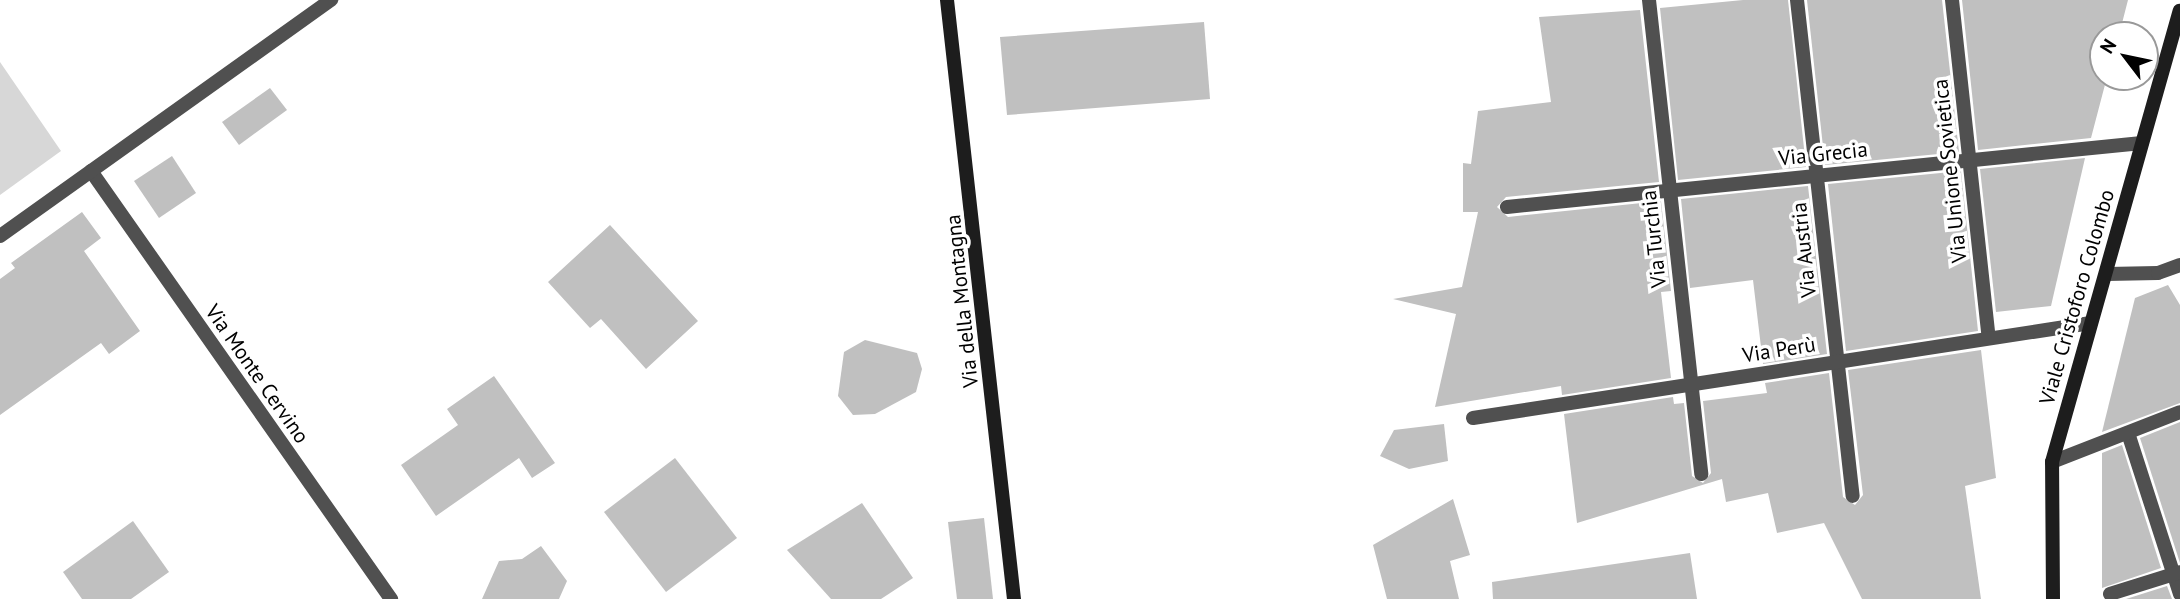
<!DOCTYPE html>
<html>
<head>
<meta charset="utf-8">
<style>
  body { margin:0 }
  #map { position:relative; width:2180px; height:599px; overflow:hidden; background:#fff; font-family:"PT Sans",sans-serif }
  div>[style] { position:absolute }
  .green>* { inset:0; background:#d7d7d7 }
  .building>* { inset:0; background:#c0c0c0 }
  .street>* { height:14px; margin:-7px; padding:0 7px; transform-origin:7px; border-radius:7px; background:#505050 }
  .secondary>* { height:14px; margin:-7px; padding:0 7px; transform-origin:7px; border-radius:7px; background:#1d1d1d }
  span { translate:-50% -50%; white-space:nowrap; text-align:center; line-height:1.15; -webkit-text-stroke:7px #fff; paint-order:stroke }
  .street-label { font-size:21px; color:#000 }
  .north { position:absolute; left:2089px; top:21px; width:70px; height:70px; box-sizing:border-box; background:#fff; border:2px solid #999; border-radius:50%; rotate:302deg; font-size:19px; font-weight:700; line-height:28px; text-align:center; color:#000 }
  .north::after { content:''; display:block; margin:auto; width:24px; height:32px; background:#000; clip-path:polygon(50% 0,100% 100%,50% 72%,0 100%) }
</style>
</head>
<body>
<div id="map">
  <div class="green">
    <div style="clip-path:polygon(0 62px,61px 151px,0 195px)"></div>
  </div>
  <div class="building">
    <div style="clip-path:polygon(1743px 0,1788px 0,1806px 167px,1678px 180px,1660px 8px)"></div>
    <div style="clip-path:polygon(1807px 0,1942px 0,1959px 152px,1825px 165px)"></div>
    <div style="clip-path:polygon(1962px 0,2128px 0,2119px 35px,2103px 35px,2107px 77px,2091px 138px,1978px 150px)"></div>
    <div style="clip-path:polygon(1640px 10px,1659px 182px,1506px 197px,1497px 207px,1508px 217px,1661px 201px,1671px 291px,1661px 292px,1671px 378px,1562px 395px,1561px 386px,1435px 407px,1456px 314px,1393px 299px,1462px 287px,1478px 212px,1463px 212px,1463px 163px,1471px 164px,1478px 111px,1551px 102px,1539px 17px)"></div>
    <div style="clip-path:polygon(1204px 22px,1210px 99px,1007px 115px,1000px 37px)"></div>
    <div style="clip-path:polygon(270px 88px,287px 110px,239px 145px,222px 122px)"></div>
    <div style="clip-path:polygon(172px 156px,196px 193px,159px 218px,134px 181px)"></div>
    <div style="clip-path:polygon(2085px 158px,2051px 306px,1996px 312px,1980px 169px)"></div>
    <div style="clip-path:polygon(1961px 171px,1978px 331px,1846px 351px,1828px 184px)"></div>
    <div style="clip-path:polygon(1808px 186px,1827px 354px,1763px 364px,1753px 280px,1690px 288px,1681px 199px)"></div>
    <div style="clip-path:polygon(82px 212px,101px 238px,84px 251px,140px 331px,109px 354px,101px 343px,0 415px,0 279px,15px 268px,11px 263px)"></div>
    <div style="clip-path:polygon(610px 225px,698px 321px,646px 369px,601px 319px,590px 328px,548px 282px)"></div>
    <div style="clip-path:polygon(2168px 285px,2180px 305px,2180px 403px,2102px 432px,2135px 298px)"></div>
    <div style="clip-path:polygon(865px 340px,917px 353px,922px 369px,916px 392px,875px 414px,853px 415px,838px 396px,844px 352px)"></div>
    <div style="clip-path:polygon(1981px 350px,1996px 478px,1965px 486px,1981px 599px,1862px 599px,1824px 523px,1777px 533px,1768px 493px,1726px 502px,1722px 479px,1577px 523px,1564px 414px,1673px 397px,1674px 404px,1684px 403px,1692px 476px,1703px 483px,1711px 473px,1703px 401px,1767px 393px,1765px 383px,1829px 373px,1843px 497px,1855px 505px,1863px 495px,1848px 370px)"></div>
    <div style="clip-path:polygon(494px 376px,555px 463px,532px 478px,519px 458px,436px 516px,401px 465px,458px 425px,447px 409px)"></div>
    <div style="clip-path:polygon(2180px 422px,2180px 563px,2140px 438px)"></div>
    <div style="clip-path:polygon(1444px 424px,1448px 461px,1409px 469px,1380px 456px,1394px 430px)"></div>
    <div style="clip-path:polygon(2122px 445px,2161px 568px,2102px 588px,2102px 453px)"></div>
    <div style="clip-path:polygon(675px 458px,737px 538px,666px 592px,604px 512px)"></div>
    <div style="clip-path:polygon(1453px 499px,1470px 555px,1450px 561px,1459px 599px,1387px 599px,1373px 545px)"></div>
    <div style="clip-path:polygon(862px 503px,913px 578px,881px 599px,831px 599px,787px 550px)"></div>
    <div style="clip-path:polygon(984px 518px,993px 599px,957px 599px,948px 522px)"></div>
    <div style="clip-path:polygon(133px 521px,169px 572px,131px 599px,82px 599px,63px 572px)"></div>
    <div style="clip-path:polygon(541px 546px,567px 581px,559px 599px,482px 599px,499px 561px,522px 559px)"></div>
    <div style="clip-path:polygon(1690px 553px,1697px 599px,1493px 599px,1492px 582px)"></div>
    <div style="clip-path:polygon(2167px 586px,2172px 599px,2126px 599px)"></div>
  </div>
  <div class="street">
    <div style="left:1649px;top:0;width:477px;rotate:83.7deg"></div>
    <div style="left:1797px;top:0;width:499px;rotate:83.6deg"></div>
    <div style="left:1952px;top:0;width:340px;rotate:83.8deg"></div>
    <div style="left:91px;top:171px;width:523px;rotate:54.97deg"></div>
    <div style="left:1507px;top:207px;width:638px;rotate:-5.76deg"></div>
    <div style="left:0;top:236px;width:407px;rotate:-35.5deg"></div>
    <div style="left:2107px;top:274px;width:51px;rotate:-1.1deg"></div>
    <div style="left:2158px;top:273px;width:23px;rotate:-20deg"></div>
    <div style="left:1473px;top:418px;width:625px;rotate:-8.74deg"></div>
    <div style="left:2128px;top:433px;width:169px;rotate:72.1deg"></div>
    <div style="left:2052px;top:462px;width:137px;rotate:-21.3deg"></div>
    <div style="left:2110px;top:594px;width:73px;rotate:-17.4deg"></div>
  </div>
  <div class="secondary">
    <div style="left:947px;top:0;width:603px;rotate:83.62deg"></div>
    <div style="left:2053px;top:599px;width:137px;rotate:-90.4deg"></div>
    <div style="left:2052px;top:462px;width:469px;rotate:-74.2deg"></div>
  </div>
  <div class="street-label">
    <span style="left:1823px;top:154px;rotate:-6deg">Via Grecia</span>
    <span style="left:1950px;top:171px;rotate:-96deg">Via Unione Sovietica</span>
    <span style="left:1654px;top:239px;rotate:-96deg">Via Turchia</span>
    <span style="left:1804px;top:250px;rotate:-96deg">Via Austria</span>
    <span style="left:2077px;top:297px;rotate:-74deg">Viale Cristoforo Colombo</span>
    <span style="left:962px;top:301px;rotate:-96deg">Via della Montagna</span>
    <span style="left:1779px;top:350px;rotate:-9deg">Via Perù</span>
    <span style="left:257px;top:374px;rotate:55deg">Via Monte Cervino</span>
  </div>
  <div class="north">N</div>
</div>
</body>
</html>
